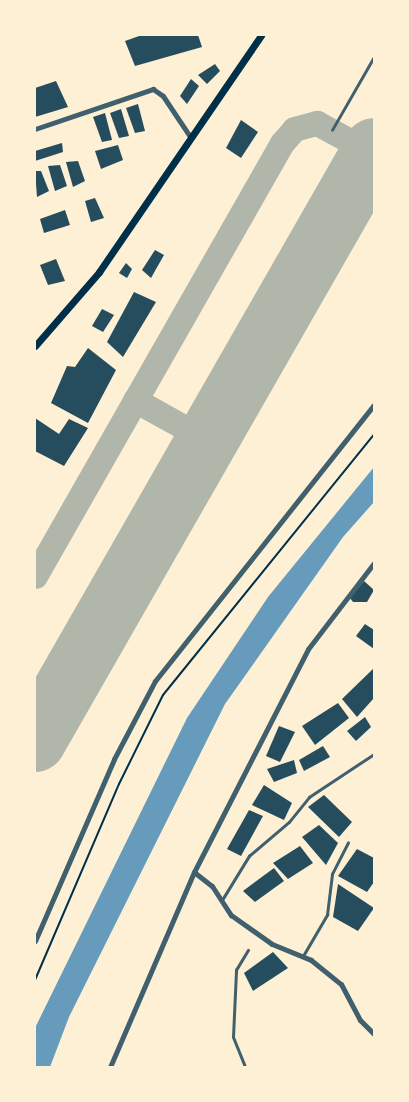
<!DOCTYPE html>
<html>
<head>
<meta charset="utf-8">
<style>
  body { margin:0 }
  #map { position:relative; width:409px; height:1102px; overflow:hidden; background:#fdf0d5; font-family:"PT Sans Narrow",sans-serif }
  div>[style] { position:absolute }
  .water>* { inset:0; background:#669bbc }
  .taxiway>* { height:25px; margin:-12.5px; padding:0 12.5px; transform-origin:12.5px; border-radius:12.5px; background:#b1b6ab }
  .runway>* { height:62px; margin:-31px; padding:0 31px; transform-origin:31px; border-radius:31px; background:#b1b6ab }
  .building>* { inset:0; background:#264d5e }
  .path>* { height:2px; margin:-1px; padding:0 1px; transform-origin:1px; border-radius:1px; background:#003049 }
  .service>* { height:2.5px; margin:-1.25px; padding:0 1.25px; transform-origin:1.25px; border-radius:1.25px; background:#3f606c }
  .minor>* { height:5px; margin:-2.5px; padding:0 2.5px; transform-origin:2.5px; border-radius:2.5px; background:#3f606c }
  .secondary>* { height:7px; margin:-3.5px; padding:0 3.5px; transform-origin:3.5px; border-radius:3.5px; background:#003049 }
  span { translate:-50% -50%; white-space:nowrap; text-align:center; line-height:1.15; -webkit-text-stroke:5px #fdf0d5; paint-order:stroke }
  .frame { position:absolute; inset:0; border:36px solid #fdf0d5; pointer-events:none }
</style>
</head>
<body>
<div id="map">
  <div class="water">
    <div style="clip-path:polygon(374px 467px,374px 502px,343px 537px,225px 704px,69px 1017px,50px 1067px,35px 1067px,35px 1028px,187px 718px,268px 597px)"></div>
  </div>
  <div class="taxiway">
    <div style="left:135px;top:400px;width:82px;rotate:29.1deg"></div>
    <div style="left:35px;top:576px;width:498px;rotate:-60.3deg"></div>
    <div style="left:282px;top:143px;width:18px;rotate:-49deg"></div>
    <div style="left:294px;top:129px;width:24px;rotate:-15deg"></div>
    <div style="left:317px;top:123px;width:63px;rotate:28.6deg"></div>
    <div style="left:35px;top:694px;width:23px;rotate:31deg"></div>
  </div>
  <div class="runway">
    <div style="left:35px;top:741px;width:682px;rotate:-60.2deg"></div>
  </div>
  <div class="building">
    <div style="clip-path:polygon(142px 35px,198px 35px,202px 47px,135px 66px,125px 41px)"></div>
    <div style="clip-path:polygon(215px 64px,220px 71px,207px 84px,198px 75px)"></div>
    <div style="clip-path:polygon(191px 79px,199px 86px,187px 104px,180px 96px)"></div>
    <div style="clip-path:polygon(56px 81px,68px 107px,35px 117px,35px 88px)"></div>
    <div style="clip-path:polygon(138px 104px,145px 131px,135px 133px,126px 108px)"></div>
    <div style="clip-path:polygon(121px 109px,129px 136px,119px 138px,110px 113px)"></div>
    <div style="clip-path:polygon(105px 113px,112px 140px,102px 142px,93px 117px)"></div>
    <div style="clip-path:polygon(241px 120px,258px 132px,241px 158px,226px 148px)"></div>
    <div style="clip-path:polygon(62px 143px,63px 152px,35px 161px,35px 151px)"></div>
    <div style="clip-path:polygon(118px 145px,123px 160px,101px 169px,95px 151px)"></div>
    <div style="clip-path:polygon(78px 161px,85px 181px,73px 187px,66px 162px)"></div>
    <div style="clip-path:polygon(60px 165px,67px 186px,55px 191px,48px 166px)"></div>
    <div style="clip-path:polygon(35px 171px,41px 171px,49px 191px,37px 197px)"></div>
    <div style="clip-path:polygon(95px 198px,104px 218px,91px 222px,85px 201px)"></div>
    <div style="clip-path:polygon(65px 210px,70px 225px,44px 233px,40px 219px)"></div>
    <div style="clip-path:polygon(155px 250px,164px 255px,151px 278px,142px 270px)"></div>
    <div style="clip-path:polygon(56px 259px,65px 281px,48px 285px,40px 265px)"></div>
    <div style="clip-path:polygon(126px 263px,132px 269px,127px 278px,119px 273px)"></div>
    <div style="clip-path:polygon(134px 292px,156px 302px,123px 357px,107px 342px)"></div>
    <div style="clip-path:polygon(102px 309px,114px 315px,103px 332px,92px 326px)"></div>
    <div style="clip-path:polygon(88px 348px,116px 370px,88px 423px,51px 403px,67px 366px,75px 367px)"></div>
    <div style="clip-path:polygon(35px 418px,59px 434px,69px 419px,88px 428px,64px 466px,35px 451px)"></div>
    <div style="clip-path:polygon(364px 581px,374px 590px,367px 602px,353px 602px,350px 598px)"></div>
    <div style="clip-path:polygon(365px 624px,374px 630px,374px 649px,356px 636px)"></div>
    <div style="clip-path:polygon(374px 668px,374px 698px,357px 717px,342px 699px)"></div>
    <div style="clip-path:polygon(338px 703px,349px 718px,315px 745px,302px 726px)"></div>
    <div style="clip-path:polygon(365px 717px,371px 727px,356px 741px,347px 731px)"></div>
    <div style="clip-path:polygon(279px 726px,295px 732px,280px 762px,266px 756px)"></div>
    <div style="clip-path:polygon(323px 746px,330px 757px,304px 771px,299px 760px)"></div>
    <div style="clip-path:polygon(294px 760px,297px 773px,274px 782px,267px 769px)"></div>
    <div style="clip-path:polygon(264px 785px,292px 803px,284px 820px,252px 805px)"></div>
    <div style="clip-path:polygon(324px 795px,352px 822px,339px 837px,308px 807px)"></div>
    <div style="clip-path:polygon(249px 810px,263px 816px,241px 856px,227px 849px)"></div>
    <div style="clip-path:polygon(319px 825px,338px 843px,326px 865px,302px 837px)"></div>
    <div style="clip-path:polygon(300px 846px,313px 863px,288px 879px,273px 863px)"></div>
    <div style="clip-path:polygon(357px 849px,374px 858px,374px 882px,367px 892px,338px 876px)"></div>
    <div style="clip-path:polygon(274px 868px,284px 881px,255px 902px,243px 891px)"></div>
    <div style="clip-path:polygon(338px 884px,374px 908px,358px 931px,333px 917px)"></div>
    <div style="clip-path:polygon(273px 952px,288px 968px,253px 991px,244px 973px)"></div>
  </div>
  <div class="path">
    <div style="left:35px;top:980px;width:213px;rotate:-66.8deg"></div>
    <div style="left:119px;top:784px;width:99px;rotate:-63.7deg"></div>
    <div style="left:163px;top:695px;width:336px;rotate:-51deg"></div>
  </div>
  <div class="service">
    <div style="left:332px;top:130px;width:84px;rotate:-60.1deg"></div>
    <div style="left:222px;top:900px;width:52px;rotate:-58.5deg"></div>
    <div style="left:249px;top:856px;width:52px;rotate:-40.4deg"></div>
    <div style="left:289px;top:822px;width:32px;rotate:-51deg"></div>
    <div style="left:309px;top:797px;width:78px;rotate:-33.5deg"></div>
    <div style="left:303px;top:956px;width:48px;rotate:-59.7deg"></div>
    <div style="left:327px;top:915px;width:41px;rotate:-83deg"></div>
    <div style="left:332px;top:874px;width:35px;rotate:-63deg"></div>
    <div style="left:245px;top:1067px;width:32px;rotate:-112deg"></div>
    <div style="left:233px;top:1037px;width:67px;rotate:-87.4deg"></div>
    <div style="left:236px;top:970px;width:23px;rotate:-59deg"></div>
  </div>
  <div class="minor">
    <div style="left:35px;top:129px;width:125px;rotate:-18.7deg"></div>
    <div style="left:153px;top:89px;width:12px;rotate:35deg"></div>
    <div style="left:163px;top:96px;width:47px;rotate:56.3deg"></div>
    <div style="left:194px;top:872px;width:23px;rotate:38deg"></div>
    <div style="left:212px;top:886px;width:35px;rotate:57deg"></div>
    <div style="left:231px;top:915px;width:50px;rotate:35.3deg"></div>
    <div style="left:272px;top:944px;width:42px;rotate:22.3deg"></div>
    <div style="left:311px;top:960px;width:38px;rotate:39deg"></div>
    <div style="left:341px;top:984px;width:41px;rotate:62.2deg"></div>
    <div style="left:360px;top:1020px;width:20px;rotate:45deg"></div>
    <div style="left:35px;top:941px;width:198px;rotate:-66.5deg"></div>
    <div style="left:114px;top:759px;width:88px;rotate:-62.3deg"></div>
    <div style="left:155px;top:681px;width:352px;rotate:-51.6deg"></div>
    <div style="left:110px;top:1067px;width:212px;rotate:-66.7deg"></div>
    <div style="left:194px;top:872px;width:250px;rotate:-62.9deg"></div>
    <div style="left:308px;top:649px;width:108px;rotate:-52.5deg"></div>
  </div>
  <div class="secondary">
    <div style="left:35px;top:346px;width:98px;rotate:-49.1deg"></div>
    <div style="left:99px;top:272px;width:287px;rotate:-55.6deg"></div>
  </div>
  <div class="frame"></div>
</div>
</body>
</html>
